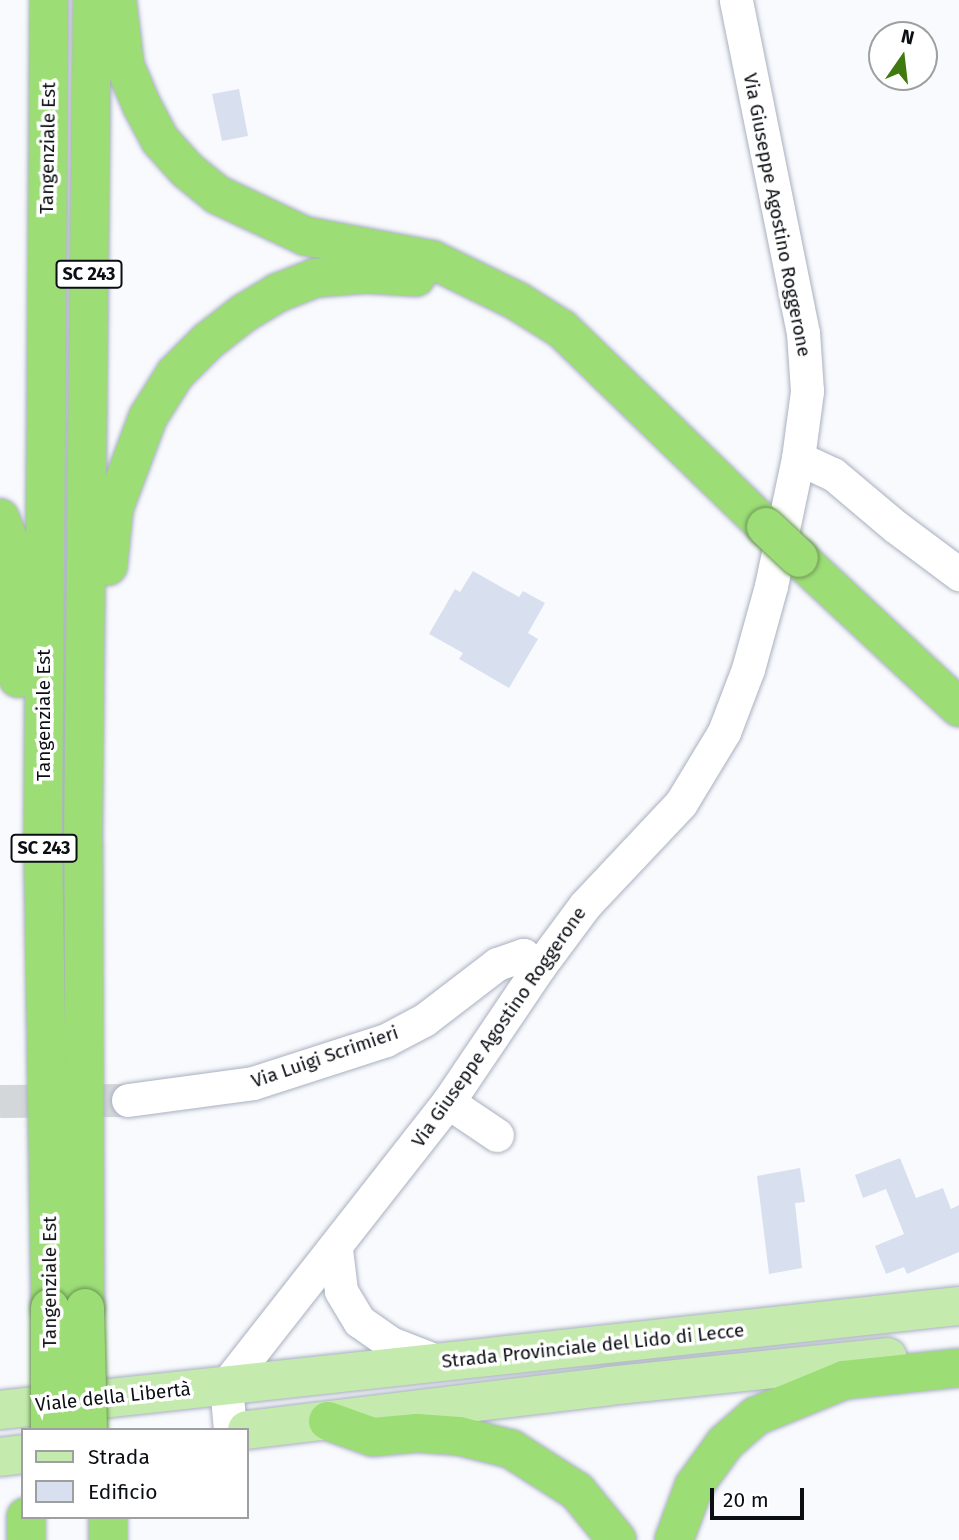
<!DOCTYPE html>
<html>
<head>
<meta charset="utf-8">
<style>
  body { margin:0 }
  #map { position:relative; width:959px; height:1540px; overflow:hidden; background:#f8fafd; font-family:"Fira Sans",sans-serif }
  div>[style] { position:absolute }
  .building>* { inset:0; background:#d8e0f0 }
  .minor-tunnel>* { height:33px; margin-top:-16.5px; transform-origin:0; background:repeating-linear-gradient(90deg,#d4d7da 0 33px,transparent 0 50px) }
  .roads { filter:drop-shadow(0 0 2px #a9b0c0) drop-shadow(0 0 2px #a9b0c0) }
  .minor>* { height:33px; margin:-16.5px; padding:0 16.5px; transform-origin:16.5px; border-radius:16.5px; background:#fff }
  .major>* { height:38px; margin:-19px; padding:0 19px; transform-origin:19px; border-radius:19px; background:#c4ebad }
  .highway>* { height:38px; margin:-19px; padding:0 19px; transform-origin:19px; border-radius:19px; background:#9ddd76 }
  .bridges { filter:drop-shadow(0 0 2px #6a9553) drop-shadow(0 0 2px #6a9553) }
  .highway-bridge>* { height:38px; margin:-19px; padding:0 19px; transform-origin:19px; border-radius:19px; background:#9ddd76 }
  span { translate:-50% -50%; white-space:nowrap; text-align:center; line-height:1.15; -webkit-text-stroke:7px #fff; paint-order:stroke }
  .shield-label span { padding:2px 5px; background:#fff; border:2px solid; border-radius:5px; -webkit-text-stroke-width:0 }
  .shield-label { font-size:18px; color:#0b0e13; font-weight:700 }
  .street-label { font-size:19px; color:#0b0e13 }
  .legend { position:absolute; left:21px; top:1428px; width:228px; height:91px; box-sizing:border-box; background:#fff; border:2px solid #9d9fa1; margin:0; padding:9px 12px; list-style:none; font-size:21px; color:#0b0e13 }
  .legend li { display:flex; align-items:center; gap:14px; height:35px }
  .legend b { width:35px; border:2px solid #9d9fa1 }
  .north { position:absolute; left:868px; top:21px; width:70px; height:70px; box-sizing:border-box; background:#fff; border:2px solid #9d9fa1; border-radius:50%; rotate:14deg; font-size:19px; font-weight:700; line-height:28px; text-align:center; color:#0b0e13 }
  .north::after { content:''; display:block; margin:auto; width:24px; height:32px; background:#40790e; clip-path:polygon(50% 0,100% 100%,50% 72%,0 100%) }
  .scale { position:absolute; left:710px; top:1488px; width:94px; height:32px; box-sizing:border-box; border:4px solid #0b0e13; border-top:0; padding-left:9px; font-size:21px; line-height:24px; white-space:nowrap; color:#0b0e13; -webkit-text-stroke:5px #fff; paint-order:stroke }
</style>
</head>
<body>
<div id="map">
  <div class="building">
    <div style="clip-path:polygon(239px 89px,248px 136px,222px 141px,212px 94px)"></div>
    <div style="clip-path:polygon(473px 571px,519px 597px,523px 591px,545px 603px,528px 633px,538px 639px,509px 688px,459px 659px,463px 653px,429px 634px,455px 589px,460px 592px)"></div>
    <div style="clip-path:polygon(900px 1158px,916px 1198px,943px 1188px,951px 1209px,959px 1205px,959px 1252px,907px 1274px,904px 1267px,886px 1274px,875px 1246px,904px 1234px,886px 1189px,863px 1198px,855px 1175px)"></div>
    <div style="clip-path:polygon(800px 1168px,805px 1202px,795px 1203px,802px 1268px,769px 1274px,757px 1176px)"></div>
  </div>
  <div class="minor-tunnel">
    <div style="left:0;top:1101px;width:128px;rotate:-0.4deg"></div>
  </div>
  <div class="roads">
    <div class="minor">
      <div style="left:798px;top:458px;width:38px;rotate:25deg"></div>
      <div style="left:833px;top:474px;width:82px;rotate:40.1deg"></div>
      <div style="left:896px;top:527px;width:79px;rotate:36.7deg"></div>
      <div style="left:128px;top:1100px;width:126px;rotate:-7.7deg"></div>
      <div style="left:253px;top:1083px;width:140px;rotate:-17.9deg"></div>
      <div style="left:386px;top:1040px;width:43px;rotate:-27.8deg"></div>
      <div style="left:424px;top:1020px;width:92px;rotate:-37.5deg"></div>
      <div style="left:497px;top:964px;width:28px;rotate:-19deg"></div>
      <div style="left:523px;top:955px;width:20px;rotate:37deg"></div>
      <div style="left:448px;top:1102px;width:59px;rotate:34deg"></div>
      <div style="left:336px;top:1249px;width:42px;rotate:83.2deg"></div>
      <div style="left:341px;top:1291px;width:35px;rotate:59deg"></div>
      <div style="left:359px;top:1321px;width:38px;rotate:35deg"></div>
      <div style="left:390px;top:1343px;width:53px;rotate:21.2deg"></div>
      <div style="left:230px;top:1430px;width:45px;rotate:-95.1deg"></div>
      <div style="left:226px;top:1385px;width:360px;rotate:-51.9deg"></div>
      <div style="left:448px;top:1102px;width:163px;rotate:-56deg"></div>
      <div style="left:539px;top:967px;width:77px;rotate:-53.4deg"></div>
      <div style="left:585px;top:905px;width:140px;rotate:-46.7deg"></div>
      <div style="left:681px;top:803px;width:83px;rotate:-58.8deg"></div>
      <div style="left:724px;top:732px;width:67px;rotate:-69.1deg"></div>
      <div style="left:748px;top:669px;width:86px;rotate:-74.5deg"></div>
      <div style="left:771px;top:586px;width:131px;rotate:-78.1deg"></div>
      <div style="left:798px;top:458px;width:68px;rotate:-82.3deg"></div>
      <div style="left:807px;top:391px;width:58px;rotate:-93.9deg"></div>
      <div style="left:803px;top:333px;width:340px;rotate:-101.4deg"></div>
    </div>
    <div class="major">
      <div style="left:0;top:1410px;width:965px;rotate:-6.19deg"></div>
      <div style="left:247px;top:1430px;width:364px;rotate:-6.9deg"></div>
      <div style="left:608px;top:1386px;width:281px;rotate:-5.9deg"></div>
      <div style="left:0;top:1457px;width:23px;rotate:-7deg"></div>
    </div>
    <div class="highway">
      <div style="left:49px;top:0;width:840px;rotate:90.41deg"></div>
      <div style="left:43px;top:840px;width:468px;rotate:89.1deg"></div>
      <div style="left:117px;top:0;width:66px;rotate:83.1deg"></div>
      <div style="left:125px;top:66px;width:43px;rotate:67deg"></div>
      <div style="left:142px;top:106px;width:38px;rotate:62deg"></div>
      <div style="left:160px;top:140px;width:40px;rotate:48deg"></div>
      <div style="left:187px;top:170px;width:40px;rotate:39deg"></div>
      <div style="left:218px;top:195px;width:96px;rotate:25.2deg"></div>
      <div style="left:305px;top:236px;width:130px;rotate:10.6deg"></div>
      <div style="left:433px;top:260px;width:93px;rotate:26deg"></div>
      <div style="left:517px;top:301px;width:53px;rotate:31.9deg"></div>
      <div style="left:562px;top:329px;width:284px;rotate:44.1deg"></div>
      <div style="left:0;top:518px;width:25px;rotate:69deg"></div>
      <div style="left:9px;top:541px;width:37px;rotate:79deg"></div>
      <div style="left:16px;top:577px;width:101px;rotate:88.9deg"></div>
      <div style="left:799px;top:558px;width:219px;rotate:43deg"></div>
      <div style="left:108px;top:566px;width:58px;rotate:-84.1deg"></div>
      <div style="left:114px;top:508px;width:97px;rotate:-69.5deg"></div>
      <div style="left:148px;top:417px;width:51px;rotate:-57.9deg"></div>
      <div style="left:175px;top:374px;width:47px;rotate:-45deg"></div>
      <div style="left:208px;top:341px;width:46px;rotate:-37.9deg"></div>
      <div style="left:244px;top:313px;width:39px;rotate:-31deg"></div>
      <div style="left:277px;top:293px;width:41px;rotate:-21.5deg"></div>
      <div style="left:315px;top:278px;width:51px;rotate:-4.5deg"></div>
      <div style="left:366px;top:274px;width:50px;rotate:3.4deg"></div>
      <div style="left:85px;top:1308px;width:466px;rotate:-90.2deg"></div>
      <div style="left:83px;top:842px;width:842px;rotate:-89.39deg"></div>
      <div style="left:328px;top:1421px;width:48px;rotate:19.6deg"></div>
      <div style="left:373px;top:1437px;width:44px;rotate:-5.2deg"></div>
      <div style="left:417px;top:1433px;width:42px;rotate:4.1deg"></div>
      <div style="left:459px;top:1436px;width:54px;rotate:14deg"></div>
      <div style="left:511px;top:1449px;width:78px;rotate:32.5deg"></div>
      <div style="left:577px;top:1491px;width:63px;rotate:50.8deg"></div>
      <div style="left:108px;top:1517px;width:23px;rotate:90deg"></div>
      <div style="left:26px;top:1540px;width:23px;rotate:-90deg"></div>
      <div style="left:674px;top:1540px;width:58px;rotate:-69.7deg"></div>
      <div style="left:694px;top:1486px;width:53px;rotate:-54.2deg"></div>
      <div style="left:725px;top:1443px;width:41px;rotate:-41.1deg"></div>
      <div style="left:756px;top:1416px;width:95px;rotate:-22.2deg"></div>
      <div style="left:844px;top:1380px;width:116px;rotate:-6deg"></div>
    </div>
  </div>
  <div class="bridges">
    <div class="highway-bridge">
      <div style="left:766px;top:527px;width:45px;rotate:43.2deg"></div>
      <div style="left:50px;top:1308px;width:122px;rotate:90deg"></div>
      <div style="left:85px;top:1308px;width:122px;rotate:88.6deg"></div>
    </div>
  </div>
  <div class="shield-label">
    <span style="left:89px;top:274px">SC 243</span>
    <span style="left:44px;top:848px">SC 243</span>
  </div>
  <div class="street-label">
    <span style="left:48px;top:148px;rotate:-89deg">Tangenziale Est</span>
    <span style="left:777px;top:215px;rotate:79deg">Via Giuseppe Agostino Roggerone</span>
    <span style="left:44px;top:715px;rotate:-90deg">Tangenziale Est</span>
    <span style="left:499px;top:1027px;rotate:-55deg">Via Giuseppe Agostino Roggerone</span>
    <span style="left:325px;top:1057px;rotate:-19deg">Via Luigi Scrimieri</span>
    <span style="left:50px;top:1282px;rotate:-90deg">Tangenziale Est</span>
    <span style="left:593px;top:1346px;rotate:-6deg">Strada Provinciale del Lido di Lecce</span>
    <span style="left:113px;top:1397px;rotate:-6deg">Viale della Libertà</span>
  </div>
  <ul class="legend">
  <li><b style="height:9px;background:#c4ebad"></b>Strada</li>
  <li><b style="height:19px;background:#d8e0f0"></b>Edificio</li>
  </ul>
  <div class="north">N</div>
  <div class="scale">20 m</div>
</div>
</body>
</html>
